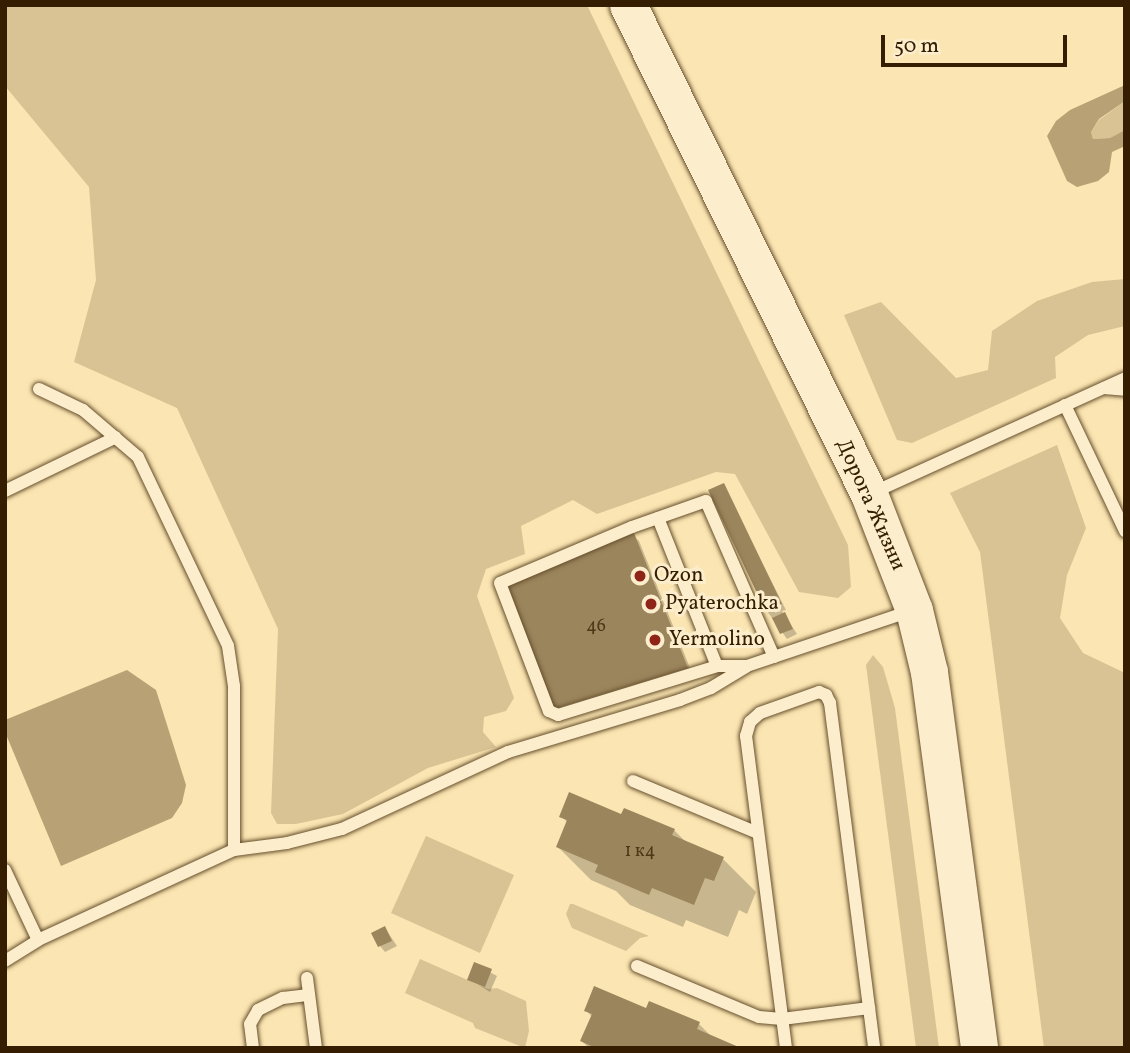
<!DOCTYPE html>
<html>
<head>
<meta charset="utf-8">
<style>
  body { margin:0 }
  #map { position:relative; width:1130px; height:1053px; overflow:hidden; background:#fbe5b2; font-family:Vollkorn,serif }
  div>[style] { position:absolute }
  .green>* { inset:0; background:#d9c394 }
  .water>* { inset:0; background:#b7a175 }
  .shadow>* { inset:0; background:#0003 }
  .building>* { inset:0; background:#9b855d }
  .roads { filter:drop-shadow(0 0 2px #664f2c) drop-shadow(0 0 2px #664f2c) }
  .lane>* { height:12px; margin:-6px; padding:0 6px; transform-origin:6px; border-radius:6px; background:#fceecd }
  .secondary>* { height:37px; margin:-18.5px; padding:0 18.5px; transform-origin:18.5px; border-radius:18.5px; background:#fceecd }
  .dots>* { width:19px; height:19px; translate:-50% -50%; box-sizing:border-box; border:4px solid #fceecd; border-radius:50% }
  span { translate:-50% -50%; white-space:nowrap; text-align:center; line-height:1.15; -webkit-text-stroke:6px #fceecd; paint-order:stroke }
  .number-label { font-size:18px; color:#4e3717 }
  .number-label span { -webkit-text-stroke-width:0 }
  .street-label { font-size:21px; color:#341d00 }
  .poi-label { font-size:21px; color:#341d00 }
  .left { translate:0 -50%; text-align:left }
  .frame { position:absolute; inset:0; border:7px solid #341d00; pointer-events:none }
  .scale { position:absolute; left:881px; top:35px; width:186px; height:32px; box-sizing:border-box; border:4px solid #341d00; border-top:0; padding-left:9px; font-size:21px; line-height:24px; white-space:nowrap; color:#341d00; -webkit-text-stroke:5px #fceecd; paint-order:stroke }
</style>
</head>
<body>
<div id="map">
  <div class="green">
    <div style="clip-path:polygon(5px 5px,587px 5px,848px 545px,851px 587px,838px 598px,799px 592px,735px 474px,716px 472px,597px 514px,573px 500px,521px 526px,525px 554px,486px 569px,477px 596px,514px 698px,506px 711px,484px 717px,483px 732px,496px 747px,428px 768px,343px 814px,296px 824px,277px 824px,271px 813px,278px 629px,177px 408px,74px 362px,96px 280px,89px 187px,5px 86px)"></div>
    <div style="clip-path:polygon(1125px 101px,1125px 130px,1110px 138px,1093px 139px,1091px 132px,1099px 120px)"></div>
    <div style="clip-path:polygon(1125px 279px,1125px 326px,1088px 335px,1055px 357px,1056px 378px,912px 443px,897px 440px,844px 315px,881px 302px,956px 378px,988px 370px,992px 331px,1037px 301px,1092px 282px)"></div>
    <div style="clip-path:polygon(1057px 445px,1086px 528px,1067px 575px,1060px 618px,1083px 653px,1125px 673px,1125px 1048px,1044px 1048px,980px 552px,950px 493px)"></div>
    <div style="clip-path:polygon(873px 655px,883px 667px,895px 708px,939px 1048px,916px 1048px,866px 665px)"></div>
    <div style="clip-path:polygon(426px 836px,514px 875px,480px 953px,391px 913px)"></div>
    <div style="clip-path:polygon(570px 904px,573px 904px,649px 936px,640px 938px,626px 951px,572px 928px,566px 914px)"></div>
    <div style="clip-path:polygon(420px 959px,488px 989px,497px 988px,526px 1001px,529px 1031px,525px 1048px,475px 1028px,473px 1023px,405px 993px)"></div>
  </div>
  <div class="water">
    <div style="clip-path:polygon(1125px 85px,1125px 101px,1099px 119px,1091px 132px,1093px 139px,1110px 138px,1125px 130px,1125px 146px,1112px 152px,1109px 172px,1098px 181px,1077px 187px,1067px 181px,1047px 136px,1056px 121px,1070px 110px)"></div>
    <div style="clip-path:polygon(127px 670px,156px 690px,186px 785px,182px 803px,172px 818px,61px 866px,5px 732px,5px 720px)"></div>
  </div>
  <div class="shadow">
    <div style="clip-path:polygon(723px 485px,786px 610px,782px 611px,797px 634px,787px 639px,767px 611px)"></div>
    <div style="clip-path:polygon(633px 535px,639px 541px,692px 673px,561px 714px,555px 708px)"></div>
    <div style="clip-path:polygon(561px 816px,622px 816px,674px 830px,688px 844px,723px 859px,756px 892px,747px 914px,739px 910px,728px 937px,686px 920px,683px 927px,630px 905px,616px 891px,591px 880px,558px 847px,568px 823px)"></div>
    <div style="clip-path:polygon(385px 928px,397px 946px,385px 952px,380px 946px)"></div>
    <div style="clip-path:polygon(475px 964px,497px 976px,490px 992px,469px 979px)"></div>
    <div style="clip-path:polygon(586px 1010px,647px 1010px,699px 1024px,713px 1038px,737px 1048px,589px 1048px,582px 1041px,592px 1017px)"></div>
  </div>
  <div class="building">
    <div style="clip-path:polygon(724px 483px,782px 604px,766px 612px,708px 490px)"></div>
    <div style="clip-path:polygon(634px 533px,688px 668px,554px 709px,504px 586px)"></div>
    <div style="clip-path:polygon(785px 612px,793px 629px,780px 634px,772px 618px)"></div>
    <div style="clip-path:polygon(569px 792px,621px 814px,624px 808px,675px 829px,672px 835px,724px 857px,714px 881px,705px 878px,694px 905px,652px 888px,649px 895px,595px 872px,598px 865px,556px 847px,567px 820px,559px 817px)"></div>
    <div style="clip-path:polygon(385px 926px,392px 941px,378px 947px,371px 933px)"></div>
    <div style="clip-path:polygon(474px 962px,492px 969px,485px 987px,467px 980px)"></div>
    <div style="clip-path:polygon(594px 986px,646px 1008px,649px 1001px,700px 1022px,697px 1029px,741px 1048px,596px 1048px,580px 1041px,592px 1014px,584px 1011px)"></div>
  </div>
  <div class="roads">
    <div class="lane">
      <div style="left:1104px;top:388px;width:21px;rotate:5deg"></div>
      <div style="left:39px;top:389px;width:49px;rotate:25.5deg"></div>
      <div style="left:83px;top:410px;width:72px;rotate:40.5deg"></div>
      <div style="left:138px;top:457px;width:209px;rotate:64.5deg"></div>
      <div style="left:228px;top:646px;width:40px;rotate:81.5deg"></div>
      <div style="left:234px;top:686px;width:164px;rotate:90deg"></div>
      <div style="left:1065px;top:405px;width:140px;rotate:64.5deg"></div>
      <div style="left:5px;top:491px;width:123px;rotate:-25.9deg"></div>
      <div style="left:872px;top:493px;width:278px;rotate:-24.4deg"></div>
      <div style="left:658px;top:518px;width:159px;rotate:68.3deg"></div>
      <div style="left:774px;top:657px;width:170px;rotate:-113.6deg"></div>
      <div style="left:706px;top:501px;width:78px;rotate:160.6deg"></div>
      <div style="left:632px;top:527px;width:143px;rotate:157deg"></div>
      <div style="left:500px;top:583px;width:137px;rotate:69.1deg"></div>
      <div style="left:549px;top:711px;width:10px;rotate:24deg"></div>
      <div style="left:558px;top:715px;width:166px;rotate:-17.1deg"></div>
      <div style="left:717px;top:666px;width:30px"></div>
      <div style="left:747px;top:666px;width:172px;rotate:-18.6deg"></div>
      <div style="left:633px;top:781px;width:135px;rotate:22.6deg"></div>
      <div style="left:5px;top:870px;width:77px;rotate:64.8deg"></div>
      <div style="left:5px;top:961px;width:39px;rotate:-32deg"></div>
      <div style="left:38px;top:940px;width:216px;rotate:-24.7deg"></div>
      <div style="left:234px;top:850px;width:53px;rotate:-7.5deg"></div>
      <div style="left:287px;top:843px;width:57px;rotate:-14.3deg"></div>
      <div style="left:342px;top:829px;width:183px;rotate:-24.9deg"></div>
      <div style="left:508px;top:752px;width:180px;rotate:-16.8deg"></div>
      <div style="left:680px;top:700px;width:33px;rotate:-21deg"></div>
      <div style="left:711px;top:688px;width:41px;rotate:-31deg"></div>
      <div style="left:637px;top:966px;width:132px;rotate:22.7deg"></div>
      <div style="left:759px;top:1017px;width:23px;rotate:5deg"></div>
      <div style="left:782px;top:1019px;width:88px;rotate:-7.2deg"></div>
      <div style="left:307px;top:978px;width:71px;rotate:82.7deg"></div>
      <div style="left:253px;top:1048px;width:24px;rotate:-97deg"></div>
      <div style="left:250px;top:1024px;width:16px;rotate:-60deg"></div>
      <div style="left:258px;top:1010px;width:28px;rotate:-26deg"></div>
      <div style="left:283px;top:998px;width:26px;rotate:-7deg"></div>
      <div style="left:786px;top:1048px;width:315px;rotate:-97.3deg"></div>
      <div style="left:746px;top:736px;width:15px;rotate:-74deg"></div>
      <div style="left:750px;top:722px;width:13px;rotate:-42deg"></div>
      <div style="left:760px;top:713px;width:63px;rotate:-19.6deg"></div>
      <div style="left:819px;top:692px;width:8px;rotate:23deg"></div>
      <div style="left:826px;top:695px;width:9px;rotate:63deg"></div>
      <div style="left:830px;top:703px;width:348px;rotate:82.7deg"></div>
    </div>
    <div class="secondary">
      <div style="left:628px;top:5px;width:545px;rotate:63.76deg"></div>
      <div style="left:869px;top:494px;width:124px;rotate:68.8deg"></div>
      <div style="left:914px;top:610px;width:64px;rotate:76.4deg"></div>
      <div style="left:929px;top:672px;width:379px;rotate:82.4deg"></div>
    </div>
  </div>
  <div class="dots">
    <div style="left:640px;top:576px;background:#8f2418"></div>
    <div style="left:651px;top:604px;background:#8f2418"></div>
    <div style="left:655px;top:640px;background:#8f2418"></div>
  </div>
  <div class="number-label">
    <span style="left:596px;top:627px">46</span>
    <span style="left:640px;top:852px">1 к4</span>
  </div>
  <div class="street-label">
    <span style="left:870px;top:505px;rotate:66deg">Дорога Жизни</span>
  </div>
  <div class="poi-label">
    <span class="left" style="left:654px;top:576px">Ozon</span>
    <span class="left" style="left:665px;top:604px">Pyaterochka</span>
    <span class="left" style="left:669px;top:640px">Yermolino</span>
  </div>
  <div class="frame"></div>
  <div class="scale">50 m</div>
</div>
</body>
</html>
